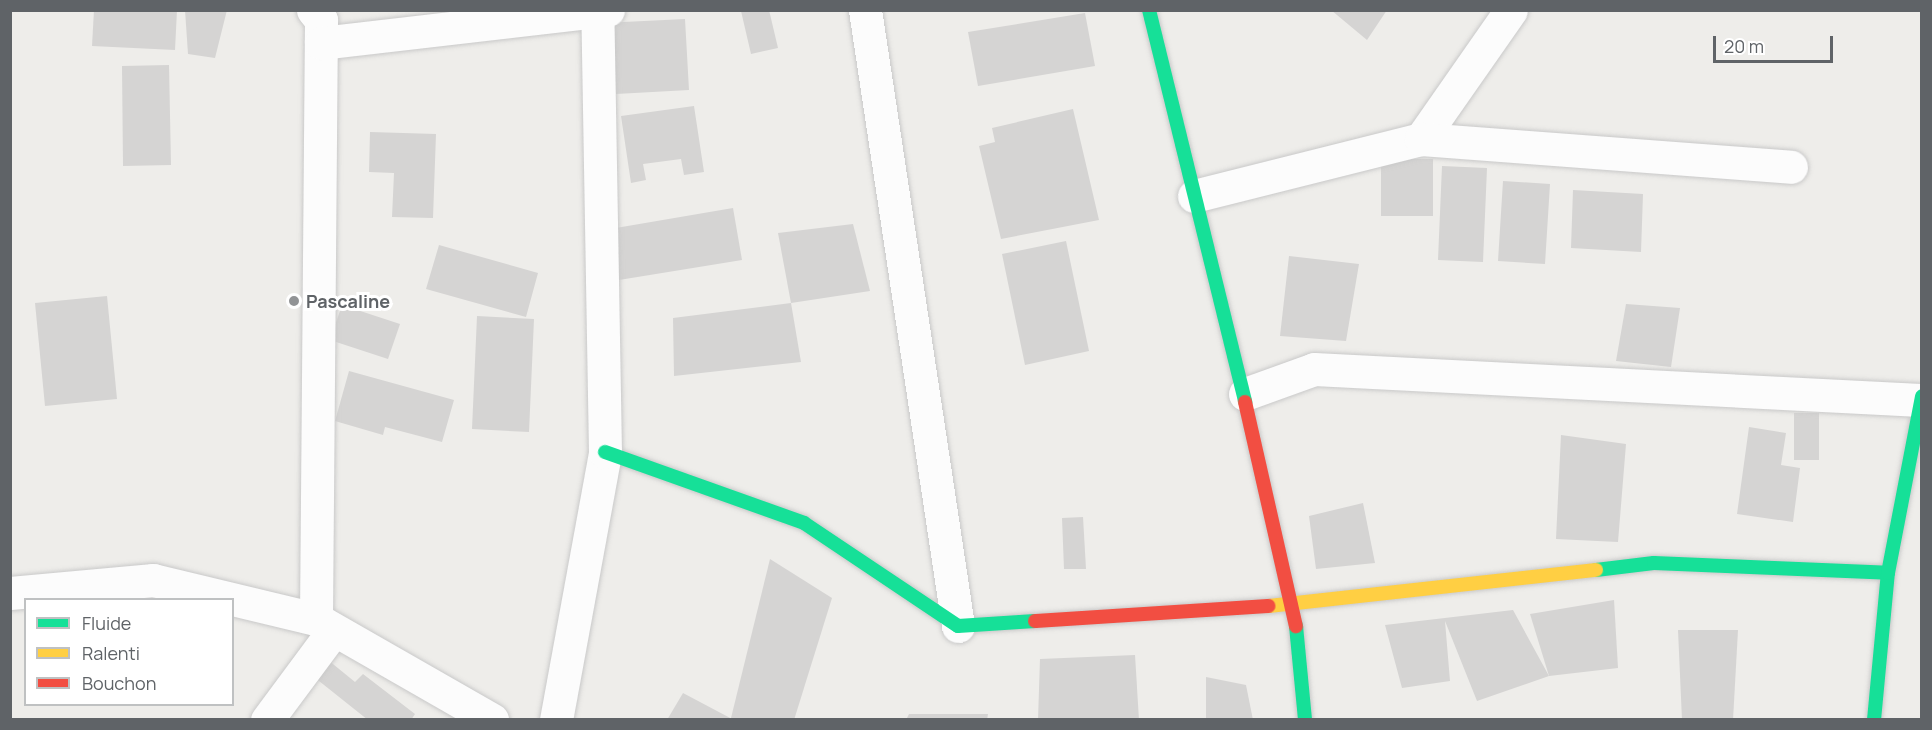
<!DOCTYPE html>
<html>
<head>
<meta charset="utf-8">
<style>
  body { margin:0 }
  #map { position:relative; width:1932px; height:730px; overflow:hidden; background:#eeedea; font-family:Manrope,sans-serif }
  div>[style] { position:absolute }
  .building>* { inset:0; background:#d5d4d3 }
  .roads { filter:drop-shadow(0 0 2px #c9c9c9) drop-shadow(0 0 2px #c9c9c9) }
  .street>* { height:33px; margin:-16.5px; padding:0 16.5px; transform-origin:16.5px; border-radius:16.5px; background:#fcfcfc }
  .fast>* { height:14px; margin:-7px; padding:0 7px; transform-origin:7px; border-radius:7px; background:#16e098 }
  .slow>* { height:14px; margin:-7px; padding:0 7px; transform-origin:7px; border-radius:7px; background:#ffcf43 }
  .jam>* { height:14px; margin:-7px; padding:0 7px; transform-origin:7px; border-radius:7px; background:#f24e42 }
  .dots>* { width:16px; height:16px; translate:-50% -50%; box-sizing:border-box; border:3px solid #fff; border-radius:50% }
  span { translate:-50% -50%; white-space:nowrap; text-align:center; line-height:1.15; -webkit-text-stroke:6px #fff; paint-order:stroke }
  .poi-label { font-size:18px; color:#5f6367; font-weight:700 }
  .left { translate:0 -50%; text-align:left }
  .frame { position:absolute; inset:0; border:12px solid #5f6367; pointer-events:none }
  .legend { position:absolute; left:24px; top:598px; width:210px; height:108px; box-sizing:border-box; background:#fff; border:2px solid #bfc1c2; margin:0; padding:8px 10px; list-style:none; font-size:18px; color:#5f6367 }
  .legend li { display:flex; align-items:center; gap:12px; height:30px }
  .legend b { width:30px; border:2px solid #bfc1c2 }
  .scale { position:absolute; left:1713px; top:36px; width:120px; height:27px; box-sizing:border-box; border:3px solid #5f6367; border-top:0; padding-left:8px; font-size:18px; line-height:21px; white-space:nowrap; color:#5f6367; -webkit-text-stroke:4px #fff; paint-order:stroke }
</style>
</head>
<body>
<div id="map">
  <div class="building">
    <div style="clip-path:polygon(94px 10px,177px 10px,175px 50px,92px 46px)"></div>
    <div style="clip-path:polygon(185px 10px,227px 10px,215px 58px,188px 54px)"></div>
    <div style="clip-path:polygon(769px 10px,778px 48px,751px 54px,741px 11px)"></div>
    <div style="clip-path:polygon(1331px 10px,1387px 10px,1367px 40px)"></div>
    <div style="clip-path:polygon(1085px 13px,1095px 66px,978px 86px,968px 32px)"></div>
    <div style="clip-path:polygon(685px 19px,689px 90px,616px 94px,613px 43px,603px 23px)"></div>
    <div style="clip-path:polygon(169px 65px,171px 165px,123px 166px,122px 66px)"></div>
    <div style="clip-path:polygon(694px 106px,704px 172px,684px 175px,681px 159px,643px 164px,646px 180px,631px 183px,621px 116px)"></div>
    <div style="clip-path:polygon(1073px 109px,1099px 220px,1001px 239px,979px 146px,995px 142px,992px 128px)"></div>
    <div style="clip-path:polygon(370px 132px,436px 134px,433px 218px,392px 217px,394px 173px,369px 172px)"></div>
    <div style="clip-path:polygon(1381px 159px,1433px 159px,1433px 216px,1381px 216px)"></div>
    <div style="clip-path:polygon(1442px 166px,1487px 168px,1483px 262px,1438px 260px)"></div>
    <div style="clip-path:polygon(1503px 181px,1550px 184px,1545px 264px,1498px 261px)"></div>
    <div style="clip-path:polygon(1573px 190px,1643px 194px,1641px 252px,1571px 248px)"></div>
    <div style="clip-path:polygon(733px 208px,742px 260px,619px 280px,610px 229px)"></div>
    <div style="clip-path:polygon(853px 224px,870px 291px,791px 303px,778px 233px)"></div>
    <div style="clip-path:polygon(1066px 241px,1089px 351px,1025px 365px,1002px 254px)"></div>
    <div style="clip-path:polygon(439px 245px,538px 273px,526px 317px,426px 289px)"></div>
    <div style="clip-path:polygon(1289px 256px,1359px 264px,1346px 341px,1280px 336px)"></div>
    <div style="clip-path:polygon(107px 296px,117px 399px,45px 406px,35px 303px)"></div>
    <div style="clip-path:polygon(791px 303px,801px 362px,674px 376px,673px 318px)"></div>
    <div style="clip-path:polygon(1626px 304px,1680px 308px,1671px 367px,1616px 361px)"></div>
    <div style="clip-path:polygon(342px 305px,400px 324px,388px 359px,330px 340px)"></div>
    <div style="clip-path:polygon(477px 316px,534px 319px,529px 432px,472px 429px)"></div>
    <div style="clip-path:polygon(349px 371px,454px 400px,442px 442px,385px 427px,383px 435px,335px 421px)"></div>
    <div style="clip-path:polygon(1794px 413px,1819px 413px,1819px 460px,1794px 460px)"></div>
    <div style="clip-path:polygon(1749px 427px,1786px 433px,1781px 465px,1800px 468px,1793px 522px,1737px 514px)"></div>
    <div style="clip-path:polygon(1561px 435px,1626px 444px,1618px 542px,1556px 539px)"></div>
    <div style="clip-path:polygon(1363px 503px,1375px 563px,1316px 569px,1309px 516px)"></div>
    <div style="clip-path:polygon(1083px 517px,1086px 569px,1064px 569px,1062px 518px)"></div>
    <div style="clip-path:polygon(770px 559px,832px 598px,794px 720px,736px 720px,731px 718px)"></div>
    <div style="clip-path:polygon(1614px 600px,1618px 668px,1549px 676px,1530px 614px)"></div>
    <div style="clip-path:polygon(1513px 610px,1549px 676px,1477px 701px,1445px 621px,1450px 681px,1402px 688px,1385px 625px)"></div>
    <div style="clip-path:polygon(1678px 630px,1738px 630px,1733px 720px,1682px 720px)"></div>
    <div style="clip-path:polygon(1135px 655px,1139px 720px,1038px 720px,1040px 659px)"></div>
    <div style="clip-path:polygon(328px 660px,355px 682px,363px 674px,415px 714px,411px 720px,368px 720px,314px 677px)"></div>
    <div style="clip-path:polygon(1206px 677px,1246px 685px,1253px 720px,1206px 720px)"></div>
    <div style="clip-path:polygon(683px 693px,734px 720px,667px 720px)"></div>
    <div style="clip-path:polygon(909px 714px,988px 714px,987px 720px,906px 720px)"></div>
  </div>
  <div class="roads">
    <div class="street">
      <div style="left:313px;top:10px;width:13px;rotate:51deg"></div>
      <div style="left:321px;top:20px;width:599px;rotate:90.48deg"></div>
      <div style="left:865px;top:10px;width:623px;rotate:81.41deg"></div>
      <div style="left:321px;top:43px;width:289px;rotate:-6.6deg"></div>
      <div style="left:1421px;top:139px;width:157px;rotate:-55.1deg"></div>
      <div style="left:1194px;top:196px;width:234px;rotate:-14.1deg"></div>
      <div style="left:1421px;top:139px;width:371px;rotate:4.3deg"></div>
      <div style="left:1245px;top:394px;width:73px;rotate:-19.9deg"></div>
      <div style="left:1314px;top:369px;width:607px;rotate:2.93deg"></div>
      <div style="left:10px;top:593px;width:144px;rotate:-5.2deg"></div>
      <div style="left:153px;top:580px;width:168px;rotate:13.5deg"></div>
      <div style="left:316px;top:619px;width:203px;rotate:29.8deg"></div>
      <div style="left:267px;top:720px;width:111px;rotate:-53.4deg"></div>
      <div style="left:556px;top:720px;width:272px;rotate:-79.6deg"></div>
      <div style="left:605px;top:452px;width:441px;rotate:-91deg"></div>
    </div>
    <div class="fast">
      <div style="left:1149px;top:10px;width:404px;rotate:76.2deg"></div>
      <div style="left:605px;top:452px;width:211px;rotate:19.6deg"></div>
      <div style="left:804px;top:523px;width:185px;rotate:33.8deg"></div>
      <div style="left:958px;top:626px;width:77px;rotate:-3.7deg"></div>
      <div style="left:1596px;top:570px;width:58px;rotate:-6.9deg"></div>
      <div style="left:1654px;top:563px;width:234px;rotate:2.4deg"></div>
      <div style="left:1296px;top:626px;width:94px;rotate:84.5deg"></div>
      <div style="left:1874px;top:720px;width:148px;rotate:-84.6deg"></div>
      <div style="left:1888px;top:573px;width:180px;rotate:-79.1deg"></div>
    </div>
    <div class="slow">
      <div style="left:1269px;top:606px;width:329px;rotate:-6.3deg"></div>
    </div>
    <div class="jam">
      <div style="left:1245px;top:402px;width:230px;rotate:77.2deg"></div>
      <div style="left:1035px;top:621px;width:234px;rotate:-3.7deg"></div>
    </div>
  </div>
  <div class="dots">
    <div style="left:294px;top:301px;background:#919395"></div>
  </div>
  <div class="poi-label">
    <span class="left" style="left:306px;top:301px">Pascaline</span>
  </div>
  <div class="frame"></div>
  <ul class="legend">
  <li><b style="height:8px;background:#16e098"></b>Fluide</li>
  <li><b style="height:8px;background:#ffcf43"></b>Ralenti</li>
  <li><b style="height:8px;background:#f24e42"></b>Bouchon</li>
  </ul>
  <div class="scale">20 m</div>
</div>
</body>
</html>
